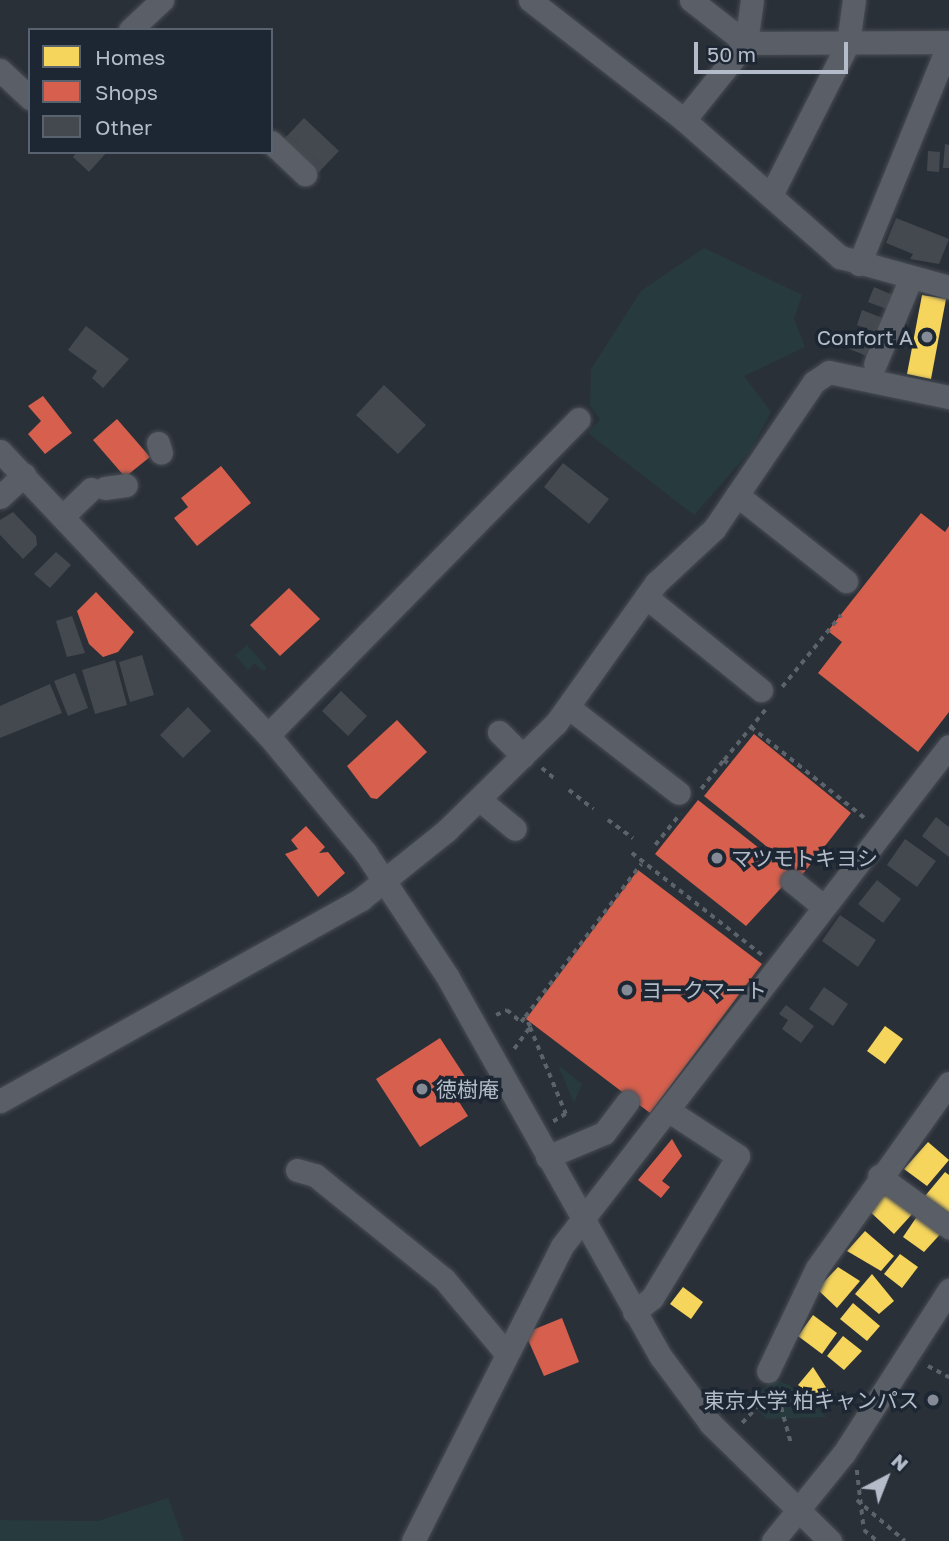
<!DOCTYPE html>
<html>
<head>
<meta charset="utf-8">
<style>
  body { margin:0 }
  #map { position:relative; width:949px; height:1541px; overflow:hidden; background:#2a3038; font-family:"Golos Text","Noto Sans JP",sans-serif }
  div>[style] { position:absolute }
  .green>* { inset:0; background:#273a3e }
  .homes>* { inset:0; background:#f6d55c }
  .shops>* { inset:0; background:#d6604d }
  .building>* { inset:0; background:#444950 }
  .path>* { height:3.5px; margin-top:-1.75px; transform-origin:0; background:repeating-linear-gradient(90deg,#5d636a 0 5px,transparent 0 10px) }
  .roads { filter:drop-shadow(0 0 2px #484c53) drop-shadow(0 0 2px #484c53) }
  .minor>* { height:23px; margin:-11.5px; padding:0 11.5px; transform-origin:11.5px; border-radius:11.5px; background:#5a5e66 }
  .dots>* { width:19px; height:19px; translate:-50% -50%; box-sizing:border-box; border:4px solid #1d2633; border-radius:50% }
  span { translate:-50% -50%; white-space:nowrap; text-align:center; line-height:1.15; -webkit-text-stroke:7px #1d2633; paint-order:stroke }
  .poi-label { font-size:21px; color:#b4bcc9 }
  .right { translate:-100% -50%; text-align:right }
  .left { translate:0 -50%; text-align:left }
  .legend { position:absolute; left:28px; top:28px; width:245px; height:126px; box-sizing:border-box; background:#1d2633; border:2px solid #59626f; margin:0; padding:9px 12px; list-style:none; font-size:21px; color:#b4bcc9 }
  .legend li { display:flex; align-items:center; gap:14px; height:35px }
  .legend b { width:35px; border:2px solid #59626f }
  .north { position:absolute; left:851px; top:1443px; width:70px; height:70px; -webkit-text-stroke:5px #1d2633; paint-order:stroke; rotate:42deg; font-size:19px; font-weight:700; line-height:28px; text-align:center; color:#b4bcc9 }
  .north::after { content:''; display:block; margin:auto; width:24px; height:32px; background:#b4bcc9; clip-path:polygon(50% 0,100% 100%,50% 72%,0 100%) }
  .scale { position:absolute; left:694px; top:42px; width:154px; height:32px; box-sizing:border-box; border:4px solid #b4bcc9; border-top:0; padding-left:9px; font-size:21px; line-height:24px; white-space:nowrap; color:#b4bcc9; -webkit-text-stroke:5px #1d2633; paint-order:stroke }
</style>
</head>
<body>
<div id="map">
  <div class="green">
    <div style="clip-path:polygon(704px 248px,802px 295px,794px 319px,805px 347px,744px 376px,771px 412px,752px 449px,694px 515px,588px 433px,600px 419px,590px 406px,591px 369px,641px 291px)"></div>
    <div style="clip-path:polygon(247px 645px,267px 668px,262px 671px,255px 663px,248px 670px,235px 655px)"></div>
    <div style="clip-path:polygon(558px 1065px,582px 1084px,574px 1103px)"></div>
    <div style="clip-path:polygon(773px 1379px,789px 1385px,827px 1417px,767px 1419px,750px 1402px)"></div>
    <div style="clip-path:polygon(168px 1498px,184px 1541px,0 1541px,0 1520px,98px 1521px)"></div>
  </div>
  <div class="homes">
    <div style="clip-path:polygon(922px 295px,946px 299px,931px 379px,907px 374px)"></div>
    <div style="clip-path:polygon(885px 1026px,903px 1039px,885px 1064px,867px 1051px)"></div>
    <div style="clip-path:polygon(928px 1142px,949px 1160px,927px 1186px,904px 1169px)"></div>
    <div style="clip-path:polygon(945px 1172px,949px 1175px,949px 1213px,925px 1196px)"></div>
    <div style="clip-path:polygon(887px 1187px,914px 1212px,894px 1234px,866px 1208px)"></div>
    <div style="clip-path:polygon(920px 1212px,944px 1230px,924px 1252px,903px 1237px)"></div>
    <div style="clip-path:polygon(865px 1231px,894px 1256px,881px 1271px,847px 1251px)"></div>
    <div style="clip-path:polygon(900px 1254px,918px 1267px,902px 1288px,884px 1274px)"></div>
    <div style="clip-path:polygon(838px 1267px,860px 1281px,837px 1308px,817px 1289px)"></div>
    <div style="clip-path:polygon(872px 1274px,894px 1301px,879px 1314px,855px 1294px)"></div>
    <div style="clip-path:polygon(683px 1287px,703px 1302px,691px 1319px,670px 1304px)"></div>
    <div style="clip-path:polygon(853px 1303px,880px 1326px,867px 1341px,840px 1319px)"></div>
    <div style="clip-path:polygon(813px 1315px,837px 1333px,822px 1354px,798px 1336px)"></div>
    <div style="clip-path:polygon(843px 1336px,862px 1351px,844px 1370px,827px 1356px)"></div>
    <div style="clip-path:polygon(813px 1367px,831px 1395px,823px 1402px,798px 1385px)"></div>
  </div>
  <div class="shops">
    <div style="clip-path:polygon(43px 396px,72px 433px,45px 454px,28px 434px,41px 421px,28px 406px)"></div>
    <div style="clip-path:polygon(117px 419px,150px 457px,125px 477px,93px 440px)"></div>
    <div style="clip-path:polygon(221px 466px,251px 503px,197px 546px,174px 518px,188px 507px,181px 498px)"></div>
    <div style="clip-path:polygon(921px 513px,945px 532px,949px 526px,949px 712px,918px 752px,818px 673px,842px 642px,828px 631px)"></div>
    <div style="clip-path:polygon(289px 588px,320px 619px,280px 656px,250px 625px)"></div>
    <div style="clip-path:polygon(96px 592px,134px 632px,118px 652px,103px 657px,89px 644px,77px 611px)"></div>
    <div style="clip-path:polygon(397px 720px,427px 752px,377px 799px,371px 798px,347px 766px)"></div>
    <div style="clip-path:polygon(754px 734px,851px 813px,802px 875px,704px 796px)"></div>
    <div style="clip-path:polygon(698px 800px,793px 875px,746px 926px,655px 854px)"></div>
    <div style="clip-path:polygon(306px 826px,325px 847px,319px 853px,328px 852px,345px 873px,318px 897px,285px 854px,298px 849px,291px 840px)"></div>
    <div style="clip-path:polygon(638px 870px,762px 964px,650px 1113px,526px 1019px)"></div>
    <div style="clip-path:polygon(440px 1038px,470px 1084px,454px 1094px,468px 1116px,420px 1147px,376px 1079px)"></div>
    <div style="clip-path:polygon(672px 1139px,682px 1156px,662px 1181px,670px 1187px,661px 1198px,638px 1180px)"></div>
    <div style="clip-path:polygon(562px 1318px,579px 1362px,544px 1376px,525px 1333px)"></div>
  </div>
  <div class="building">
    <div style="clip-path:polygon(304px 118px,339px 151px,318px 173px,284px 139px)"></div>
    <div style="clip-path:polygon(945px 144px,949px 145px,949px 168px,943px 168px)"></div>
    <div style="clip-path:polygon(928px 151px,940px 152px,939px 172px,927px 171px)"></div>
    <div style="clip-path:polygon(77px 152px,107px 152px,89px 172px,73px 157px)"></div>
    <div style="clip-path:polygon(896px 218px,949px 239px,939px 264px,910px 259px,913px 254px,886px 243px)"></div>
    <div style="clip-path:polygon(874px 287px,895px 296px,889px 310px,868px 302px)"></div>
    <div style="clip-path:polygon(862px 310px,885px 319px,879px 334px,857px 325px)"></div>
    <div style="clip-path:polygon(86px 326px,129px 359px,103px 388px,92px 378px,97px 371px,68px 350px)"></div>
    <div style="clip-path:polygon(853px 334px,875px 343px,869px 357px,847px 348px)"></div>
    <div style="clip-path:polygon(384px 385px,426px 425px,398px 454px,356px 415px)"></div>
    <div style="clip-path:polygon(563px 463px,609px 499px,589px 524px,544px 487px)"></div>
    <div style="clip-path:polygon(13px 512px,36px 536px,37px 545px,23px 559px,0 535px,0 520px)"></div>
    <div style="clip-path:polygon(56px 552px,71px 565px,50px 588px,34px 574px)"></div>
    <div style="clip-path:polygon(72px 616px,85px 653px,67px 657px,56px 621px)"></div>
    <div style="clip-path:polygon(142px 655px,154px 695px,130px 702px,119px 662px)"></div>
    <div style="clip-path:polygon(115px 660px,127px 705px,95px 714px,82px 670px)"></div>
    <div style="clip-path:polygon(75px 673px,88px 708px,68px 716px,54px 681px)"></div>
    <div style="clip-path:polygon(50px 684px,62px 713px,0 738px,0 706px)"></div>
    <div style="clip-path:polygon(341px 691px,367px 716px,348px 736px,322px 711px)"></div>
    <div style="clip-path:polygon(188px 707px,211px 731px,183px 758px,160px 735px)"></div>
    <div style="clip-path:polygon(936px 817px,949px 827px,949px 857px,922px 836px)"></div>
    <div style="clip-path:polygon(905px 839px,936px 861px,917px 887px,887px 865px)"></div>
    <div style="clip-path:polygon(877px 880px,901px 899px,883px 923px,858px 904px)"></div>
    <div style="clip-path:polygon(840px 915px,876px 940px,858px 967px,822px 941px)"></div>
    <div style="clip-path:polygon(824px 987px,848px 1004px,833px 1026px,809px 1009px)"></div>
    <div style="clip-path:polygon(786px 1005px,814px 1026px,801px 1043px,782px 1029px,788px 1020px,779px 1014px)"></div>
  </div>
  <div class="path">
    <div style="left:782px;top:687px;width:93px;rotate:-50.7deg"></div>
    <div style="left:751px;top:727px;width:149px;rotate:38.7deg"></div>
    <div style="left:724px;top:760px;width:65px;rotate:-50.6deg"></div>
    <div style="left:542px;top:768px;width:16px;rotate:40deg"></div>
    <div style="left:701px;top:789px;width:37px;rotate:-52deg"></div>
    <div style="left:724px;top:760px;width:6px;rotate:39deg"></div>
    <div style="left:569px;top:790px;width:31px;rotate:38deg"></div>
    <div style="left:608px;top:820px;width:31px;rotate:36deg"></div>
    <div style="left:655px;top:845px;width:40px;rotate:-51deg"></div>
    <div style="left:632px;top:853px;width:165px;rotate:38.1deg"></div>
    <div style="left:496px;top:1015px;width:12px;rotate:-24deg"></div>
    <div style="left:507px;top:1010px;width:18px;rotate:41deg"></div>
    <div style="left:521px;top:1022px;width:6px;rotate:-51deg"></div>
    <div style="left:530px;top:1027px;width:11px;rotate:-117deg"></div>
    <div style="left:525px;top:1017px;width:192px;rotate:-52.8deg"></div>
    <div style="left:514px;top:1049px;width:27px;rotate:-54deg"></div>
    <div style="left:530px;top:1027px;width:94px;rotate:67.5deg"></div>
    <div style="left:566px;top:1114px;width:15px;rotate:148deg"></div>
    <div style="left:928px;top:1366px;width:24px;rotate:28deg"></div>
    <div style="left:776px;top:1388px;width:57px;rotate:74.7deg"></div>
    <div style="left:742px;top:1423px;width:42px;rotate:-46.9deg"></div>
    <div style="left:857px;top:1470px;width:60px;rotate:83.3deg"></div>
    <div style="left:864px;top:1530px;width:17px;rotate:40deg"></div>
    <div style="left:857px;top:1500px;width:63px;rotate:40.5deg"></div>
  </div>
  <div class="roads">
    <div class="minor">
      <div style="left:530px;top:0;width:195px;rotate:37.9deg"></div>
      <div style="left:684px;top:120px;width:208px;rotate:41.3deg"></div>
      <div style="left:840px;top:257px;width:113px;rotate:15.4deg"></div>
      <div style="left:691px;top:0;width:70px;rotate:38deg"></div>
      <div style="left:746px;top:43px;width:203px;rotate:-0.3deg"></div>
      <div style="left:130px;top:30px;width:44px;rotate:-43.2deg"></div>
      <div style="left:0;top:70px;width:41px;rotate:43deg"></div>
      <div style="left:684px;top:120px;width:99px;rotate:-51.2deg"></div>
      <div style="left:746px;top:43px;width:43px;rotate:-82.1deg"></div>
      <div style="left:271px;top:142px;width:47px;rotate:43.3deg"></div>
      <div style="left:771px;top:195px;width:170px;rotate:-63.1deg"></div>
      <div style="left:848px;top:43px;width:43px;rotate:-82.1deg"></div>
      <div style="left:859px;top:264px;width:238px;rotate:-67.8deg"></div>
      <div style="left:875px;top:364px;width:91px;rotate:-67.4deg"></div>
      <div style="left:158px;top:443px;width:10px;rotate:73deg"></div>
      <div style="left:0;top:451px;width:390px;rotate:46.7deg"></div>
      <div style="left:268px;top:735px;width:152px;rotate:50.3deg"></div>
      <div style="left:365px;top:852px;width:149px;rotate:56.5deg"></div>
      <div style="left:447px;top:976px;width:437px;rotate:60.7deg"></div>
      <div style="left:661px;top:1357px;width:84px;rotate:53.3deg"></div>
      <div style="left:711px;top:1424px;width:167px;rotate:44.5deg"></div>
      <div style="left:105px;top:488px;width:21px;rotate:-8deg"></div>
      <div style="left:737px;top:495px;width:139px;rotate:38.3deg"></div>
      <div style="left:0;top:497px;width:33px;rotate:-43deg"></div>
      <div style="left:63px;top:516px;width:39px;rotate:-44deg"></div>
      <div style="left:646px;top:597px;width:148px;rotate:39deg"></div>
      <div style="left:568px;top:707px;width:140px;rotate:37.8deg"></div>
      <div style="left:499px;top:732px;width:34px;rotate:45deg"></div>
      <div style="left:268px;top:735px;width:443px;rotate:-45.5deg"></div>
      <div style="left:480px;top:800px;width:45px;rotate:39.6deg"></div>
      <div style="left:792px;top:881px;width:41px;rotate:39.1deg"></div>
      <div style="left:0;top:1101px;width:414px;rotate:-29.2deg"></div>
      <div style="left:361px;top:899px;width:110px;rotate:-38.7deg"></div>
      <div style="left:447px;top:830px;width:153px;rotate:-44.5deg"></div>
      <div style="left:556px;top:723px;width:172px;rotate:-54.5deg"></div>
      <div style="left:656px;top:583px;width:79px;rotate:-43deg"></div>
      <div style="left:714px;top:529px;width:178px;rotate:-55.8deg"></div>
      <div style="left:814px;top:382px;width:18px;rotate:-34deg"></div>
      <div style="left:829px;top:372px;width:123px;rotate:11.8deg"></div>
      <div style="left:547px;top:1157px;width:62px;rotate:-22.8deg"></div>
      <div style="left:604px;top:1133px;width:39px;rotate:-53deg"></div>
      <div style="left:297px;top:1170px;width:19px;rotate:16deg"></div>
      <div style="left:315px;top:1175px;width:166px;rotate:38.9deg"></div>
      <div style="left:444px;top:1279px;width:95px;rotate:50.1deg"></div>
      <div style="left:879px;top:1176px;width:87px;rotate:36.1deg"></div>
      <div style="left:634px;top:1312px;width:23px;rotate:-38deg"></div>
      <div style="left:652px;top:1298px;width:166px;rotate:-58.8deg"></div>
      <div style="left:738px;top:1156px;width:82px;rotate:-146.9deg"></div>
      <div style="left:768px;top:1371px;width:114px;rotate:-64.6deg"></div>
      <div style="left:817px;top:1268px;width:227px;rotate:-54.5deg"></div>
      <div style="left:413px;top:1541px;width:330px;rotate:-63.2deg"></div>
      <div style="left:562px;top:1246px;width:632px;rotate:-52.26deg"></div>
      <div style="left:773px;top:1541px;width:113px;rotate:-51.1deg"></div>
      <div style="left:844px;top:1453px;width:194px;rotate:-57.2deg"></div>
    </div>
  </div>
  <div class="dots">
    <div style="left:927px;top:337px;background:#848b96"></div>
    <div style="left:717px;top:858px;background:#848b96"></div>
    <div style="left:627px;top:990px;background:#848b96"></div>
    <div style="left:422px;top:1089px;background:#848b96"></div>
    <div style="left:933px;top:1400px;background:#848b96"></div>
  </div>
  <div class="poi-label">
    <span class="right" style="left:913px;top:337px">Confort A</span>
    <span class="left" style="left:731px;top:858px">マツモトキヨシ</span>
    <span class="left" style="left:641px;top:990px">ヨークマート</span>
    <span class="left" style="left:436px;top:1089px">徳樹庵</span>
    <span class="right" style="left:919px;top:1400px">東京大学 柏キャンパス</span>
  </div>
  <ul class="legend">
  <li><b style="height:19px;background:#f6d55c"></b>Homes</li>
  <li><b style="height:19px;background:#d6604d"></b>Shops</li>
  <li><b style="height:19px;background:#444950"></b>Other</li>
  </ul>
  <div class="north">N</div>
  <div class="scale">50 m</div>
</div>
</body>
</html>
